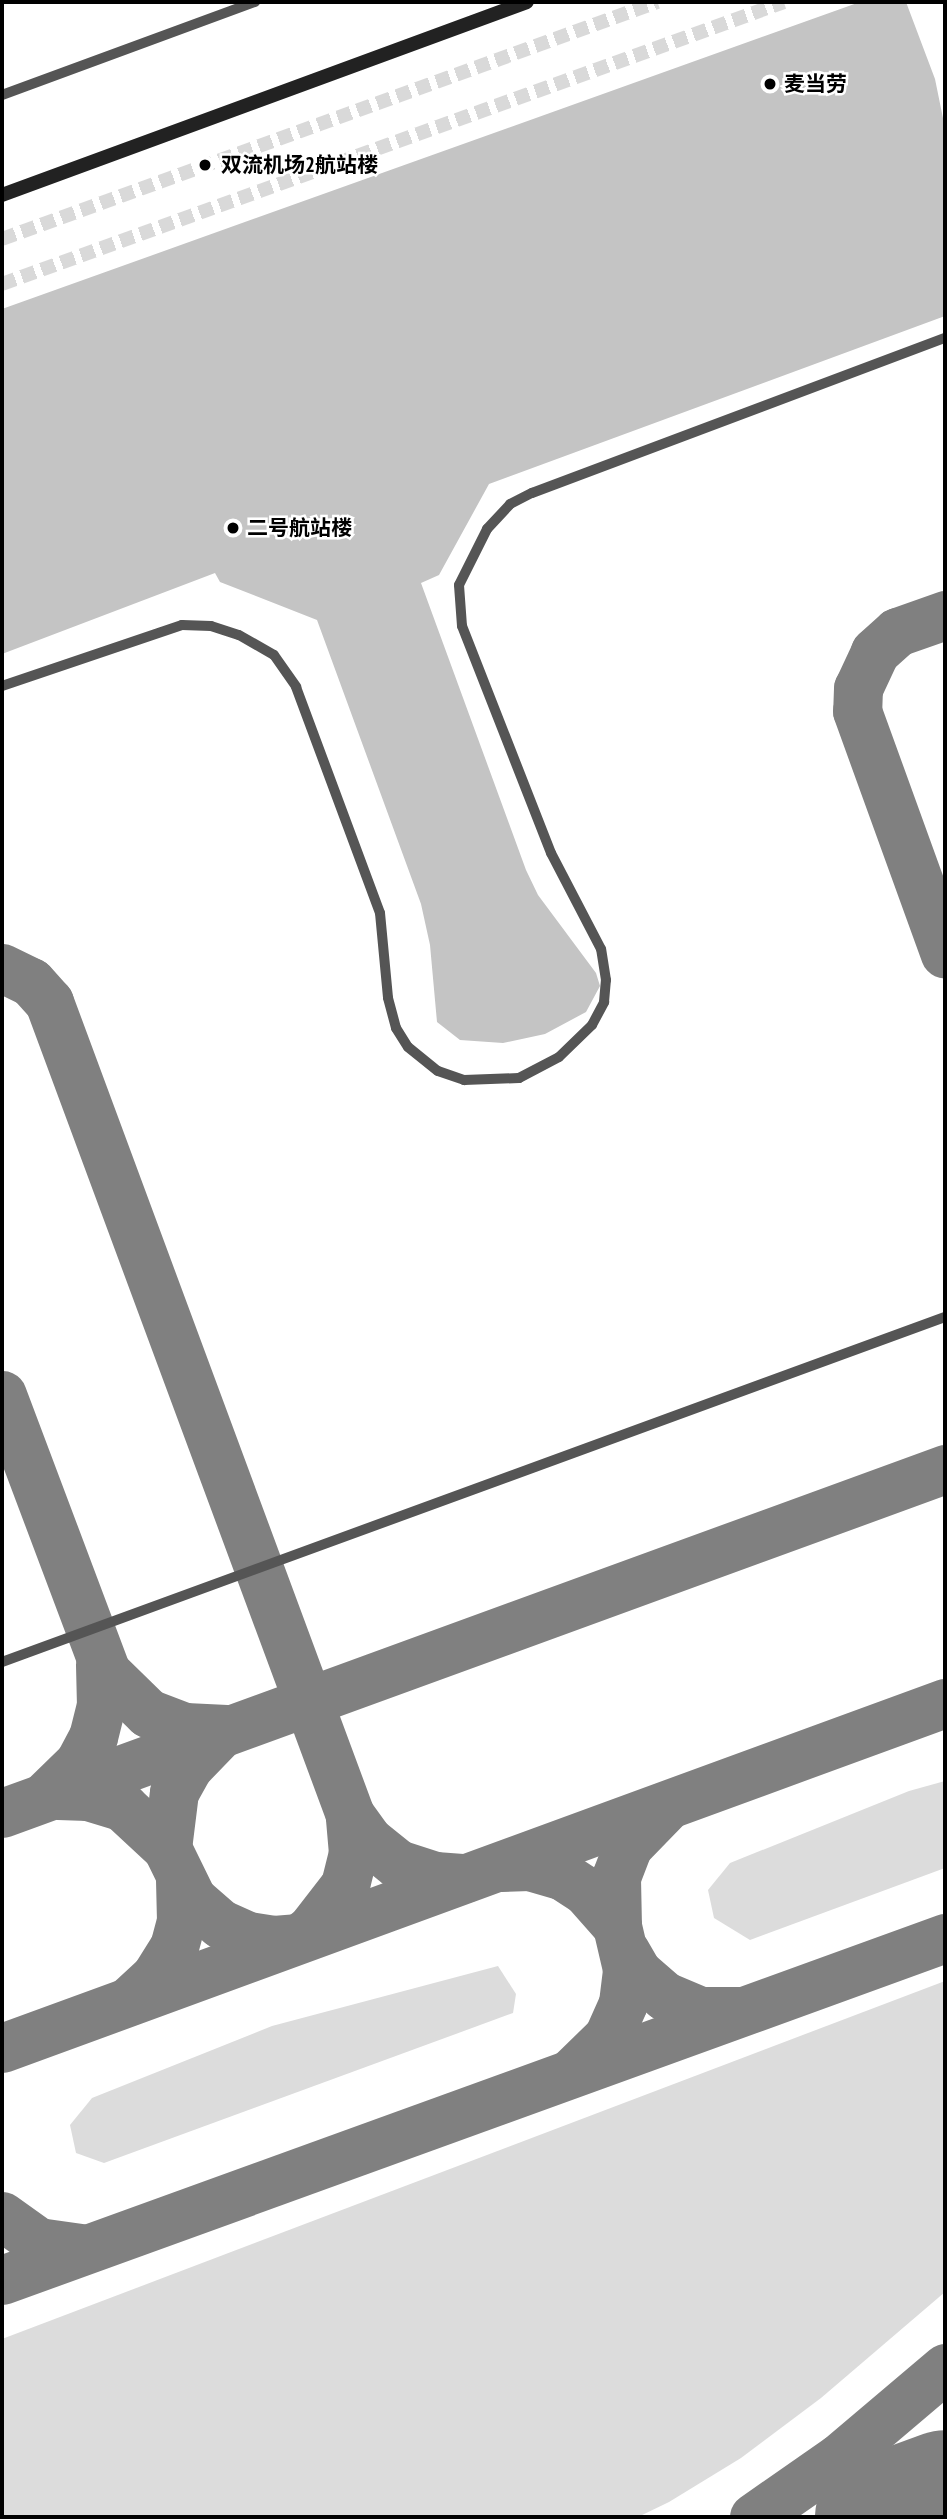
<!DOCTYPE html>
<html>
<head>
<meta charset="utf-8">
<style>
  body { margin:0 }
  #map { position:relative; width:947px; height:2519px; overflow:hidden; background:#fff; font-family:"PT Sans Narrow","Noto Sans SC",sans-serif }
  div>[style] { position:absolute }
  .green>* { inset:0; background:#dcdcdc }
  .taxiway>* { height:49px; margin:-24.5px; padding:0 24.5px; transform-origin:24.5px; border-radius:24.5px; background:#808080 }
  .runway>* { height:124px; margin:-62px; padding:0 62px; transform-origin:62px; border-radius:62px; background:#808080 }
  .building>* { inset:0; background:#c4c4c4 }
  .secondary-tunnel>* { height:14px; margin-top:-7px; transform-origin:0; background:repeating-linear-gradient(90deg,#d9d9d9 0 14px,transparent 0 21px) }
  .lane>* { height:10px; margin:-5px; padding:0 5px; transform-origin:5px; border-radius:5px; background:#555 }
  .secondary>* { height:14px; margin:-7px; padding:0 7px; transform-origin:7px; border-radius:7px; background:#222 }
  .dots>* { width:19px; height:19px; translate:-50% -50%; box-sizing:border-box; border:4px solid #fff; border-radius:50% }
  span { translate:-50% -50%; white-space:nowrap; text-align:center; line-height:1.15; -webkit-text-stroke:5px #fff; paint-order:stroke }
  .poi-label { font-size:21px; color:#000; font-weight:700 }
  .left { translate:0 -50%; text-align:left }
  .frame { position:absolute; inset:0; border:4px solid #000; pointer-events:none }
</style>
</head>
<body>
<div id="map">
  <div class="green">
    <div style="clip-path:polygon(945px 1781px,945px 1868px,750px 1940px,714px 1918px,708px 1890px,730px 1863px,909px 1791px)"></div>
    <div style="clip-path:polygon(498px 1966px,516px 1994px,513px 2013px,104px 2163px,76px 2153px,70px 2125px,92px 2098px,272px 2026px)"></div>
    <div style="clip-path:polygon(945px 1981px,945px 2292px,821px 2398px,741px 2458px,669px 2502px,638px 2517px,2px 2517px,2px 2339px)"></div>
  </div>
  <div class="taxiway">
    <div style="left:945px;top:615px;width:51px;rotate:160.5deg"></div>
    <div style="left:897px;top:632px;width:30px;rotate:138deg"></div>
    <div style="left:875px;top:652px;width:40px;rotate:115deg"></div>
    <div style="left:858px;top:688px;width:23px;rotate:92deg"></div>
    <div style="left:857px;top:711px;width:258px;rotate:70.1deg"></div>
    <div style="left:2px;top:968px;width:32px;rotate:26deg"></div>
    <div style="left:31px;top:982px;width:27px;rotate:48deg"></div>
    <div style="left:49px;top:1002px;width:867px;rotate:69.68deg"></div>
    <div style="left:350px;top:1815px;width:31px;rotate:54deg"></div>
    <div style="left:368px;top:1840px;width:38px;rotate:39deg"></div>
    <div style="left:398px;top:1864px;width:39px;rotate:18deg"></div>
    <div style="left:435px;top:1876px;width:30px;rotate:4deg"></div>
    <div style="left:2px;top:1395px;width:296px;rotate:69.4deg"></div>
    <div style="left:106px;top:1672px;width:59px;rotate:44.3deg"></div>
    <div style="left:148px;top:1713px;width:40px;rotate:21deg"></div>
    <div style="left:185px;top:1727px;width:41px;rotate:2.8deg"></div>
    <div style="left:218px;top:1736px;width:43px;rotate:134.1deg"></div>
    <div style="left:188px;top:1767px;width:29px;rotate:119deg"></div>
    <div style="left:174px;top:1792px;width:56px;rotate:97.1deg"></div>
    <div style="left:167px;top:1848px;width:57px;rotate:63.9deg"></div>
    <div style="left:192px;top:1899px;width:38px;rotate:41deg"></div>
    <div style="left:221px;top:1924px;width:30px;rotate:24deg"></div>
    <div style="left:248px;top:1936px;width:26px;rotate:9deg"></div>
    <div style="left:274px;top:1940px;width:25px;rotate:-5deg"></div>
    <div style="left:299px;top:1938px;width:15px;rotate:-37deg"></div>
    <div style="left:311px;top:1929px;width:56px;rotate:-52.3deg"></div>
    <div style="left:345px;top:1885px;width:33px;rotate:-76deg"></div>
    <div style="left:353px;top:1853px;width:38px;rotate:-95deg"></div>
    <div style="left:47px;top:1794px;width:45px;rotate:-44.1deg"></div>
    <div style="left:79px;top:1763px;width:30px;rotate:-62deg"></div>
    <div style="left:93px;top:1737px;width:32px;rotate:-76deg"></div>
    <div style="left:101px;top:1706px;width:42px;rotate:-91.4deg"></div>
    <div style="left:58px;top:1795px;width:30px;rotate:2deg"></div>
    <div style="left:88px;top:1796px;width:37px;rotate:17deg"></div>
    <div style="left:123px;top:1807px;width:60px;rotate:43deg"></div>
    <div style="left:2px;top:1813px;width:1004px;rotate:-20.04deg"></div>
    <div style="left:501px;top:1867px;width:28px;rotate:-2deg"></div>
    <div style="left:529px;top:1866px;width:35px;rotate:16deg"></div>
    <div style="left:563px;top:1876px;width:27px;rotate:33deg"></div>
    <div style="left:586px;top:1891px;width:47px;rotate:48.5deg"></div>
    <div style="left:625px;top:1951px;width:24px;rotate:60deg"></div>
    <div style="left:637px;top:1972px;width:37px;rotate:41deg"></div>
    <div style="left:665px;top:1996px;width:38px;rotate:23deg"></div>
    <div style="left:700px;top:2011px;width:40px"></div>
    <div style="left:130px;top:2000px;width:34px;rotate:-43deg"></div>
    <div style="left:155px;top:1977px;width:36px;rotate:-58deg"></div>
    <div style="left:174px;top:1947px;width:27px;rotate:-75deg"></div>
    <div style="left:181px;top:1921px;width:41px;rotate:-91.4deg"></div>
    <div style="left:2px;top:2048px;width:1004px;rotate:-20.1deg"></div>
    <div style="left:573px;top:2071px;width:49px;rotate:-44.2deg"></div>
    <div style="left:608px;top:2037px;width:37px;rotate:-66deg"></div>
    <div style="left:623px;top:2003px;width:34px;rotate:-83deg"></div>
    <div style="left:627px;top:1969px;width:44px;rotate:-103.1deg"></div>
    <div style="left:617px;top:1926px;width:49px;rotate:-91.2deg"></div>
    <div style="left:616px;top:1877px;width:33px;rotate:-69deg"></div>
    <div style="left:628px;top:1846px;width:53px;rotate:-45.8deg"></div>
    <div style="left:2px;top:2216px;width:44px;rotate:35.8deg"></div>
    <div style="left:38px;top:2242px;width:43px;rotate:7.9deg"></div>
    <div style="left:2px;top:2280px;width:1003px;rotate:-19.93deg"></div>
    <div style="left:754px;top:2517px;width:103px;rotate:-34.8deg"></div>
    <div style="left:839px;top:2458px;width:139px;rotate:-40.3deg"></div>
  </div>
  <div class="runway">
    <div style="left:877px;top:2517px;width:72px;rotate:-20.2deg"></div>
  </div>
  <div class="building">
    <div style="clip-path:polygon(860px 2px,906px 2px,935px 79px,945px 128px,945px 316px,489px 484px,439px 575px,421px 583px,526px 870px,538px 895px,596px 973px,600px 986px,586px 1012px,545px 1034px,503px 1043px,460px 1040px,437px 1022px,430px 945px,421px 904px,317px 620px,220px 582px,215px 573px,2px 654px,2px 309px)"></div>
  </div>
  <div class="secondary-tunnel">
    <div style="left:2px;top:239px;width:697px;rotate:-19.89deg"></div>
    <div style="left:2px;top:284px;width:831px;rotate:-19.83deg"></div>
  </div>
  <div class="lane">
    <div style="left:2px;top:95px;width:270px;rotate:-20.2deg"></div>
    <div style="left:2px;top:686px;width:190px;rotate:-18.7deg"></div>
    <div style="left:182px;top:625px;width:29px;rotate:2deg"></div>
    <div style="left:211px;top:626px;width:29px;rotate:18deg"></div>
    <div style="left:239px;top:635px;width:40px;rotate:29.7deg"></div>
    <div style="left:274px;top:655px;width:39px;rotate:55deg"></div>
    <div style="left:296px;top:687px;width:241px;rotate:69.6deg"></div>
    <div style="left:380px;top:913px;width:85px;rotate:84.6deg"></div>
    <div style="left:388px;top:998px;width:31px;rotate:75deg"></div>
    <div style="left:396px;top:1028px;width:22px;rotate:58deg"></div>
    <div style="left:408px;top:1047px;width:38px;rotate:39deg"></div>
    <div style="left:438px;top:1071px;width:28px;rotate:19deg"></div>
    <div style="left:464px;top:1080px;width:55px;rotate:-2.1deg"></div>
    <div style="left:519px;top:1078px;width:45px;rotate:-27.7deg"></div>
    <div style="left:559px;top:1057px;width:46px;rotate:-44.1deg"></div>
    <div style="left:592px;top:1025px;width:26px;rotate:-62deg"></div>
    <div style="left:604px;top:1002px;width:22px;rotate:-85deg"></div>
    <div style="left:606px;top:980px;width:31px;rotate:-99deg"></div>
    <div style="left:601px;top:949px;width:108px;rotate:-117.5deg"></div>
    <div style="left:551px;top:853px;width:244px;rotate:-111.4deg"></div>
    <div style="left:462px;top:626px;width:41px;rotate:-94.2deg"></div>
    <div style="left:459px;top:585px;width:63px;rotate:-63.4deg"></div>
    <div style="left:487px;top:529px;width:34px;rotate:-47deg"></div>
    <div style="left:510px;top:504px;width:25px;rotate:-27deg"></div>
    <div style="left:532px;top:493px;width:441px;rotate:-20.6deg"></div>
    <div style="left:2px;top:1662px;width:1004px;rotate:-20.1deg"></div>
  </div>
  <div class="secondary">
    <div style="left:2px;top:195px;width:559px;rotate:-20.18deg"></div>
  </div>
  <div class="dots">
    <div style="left:770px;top:84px;background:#000"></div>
    <div style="left:205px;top:165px;background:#000"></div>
    <div style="left:233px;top:528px;background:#000"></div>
  </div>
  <div class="poi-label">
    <span class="left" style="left:784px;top:84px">麦当劳</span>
    <span class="left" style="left:221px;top:165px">双流机场2航站楼</span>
    <span class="left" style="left:247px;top:528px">二号航站楼</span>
  </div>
  <div class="frame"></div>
</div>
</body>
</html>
